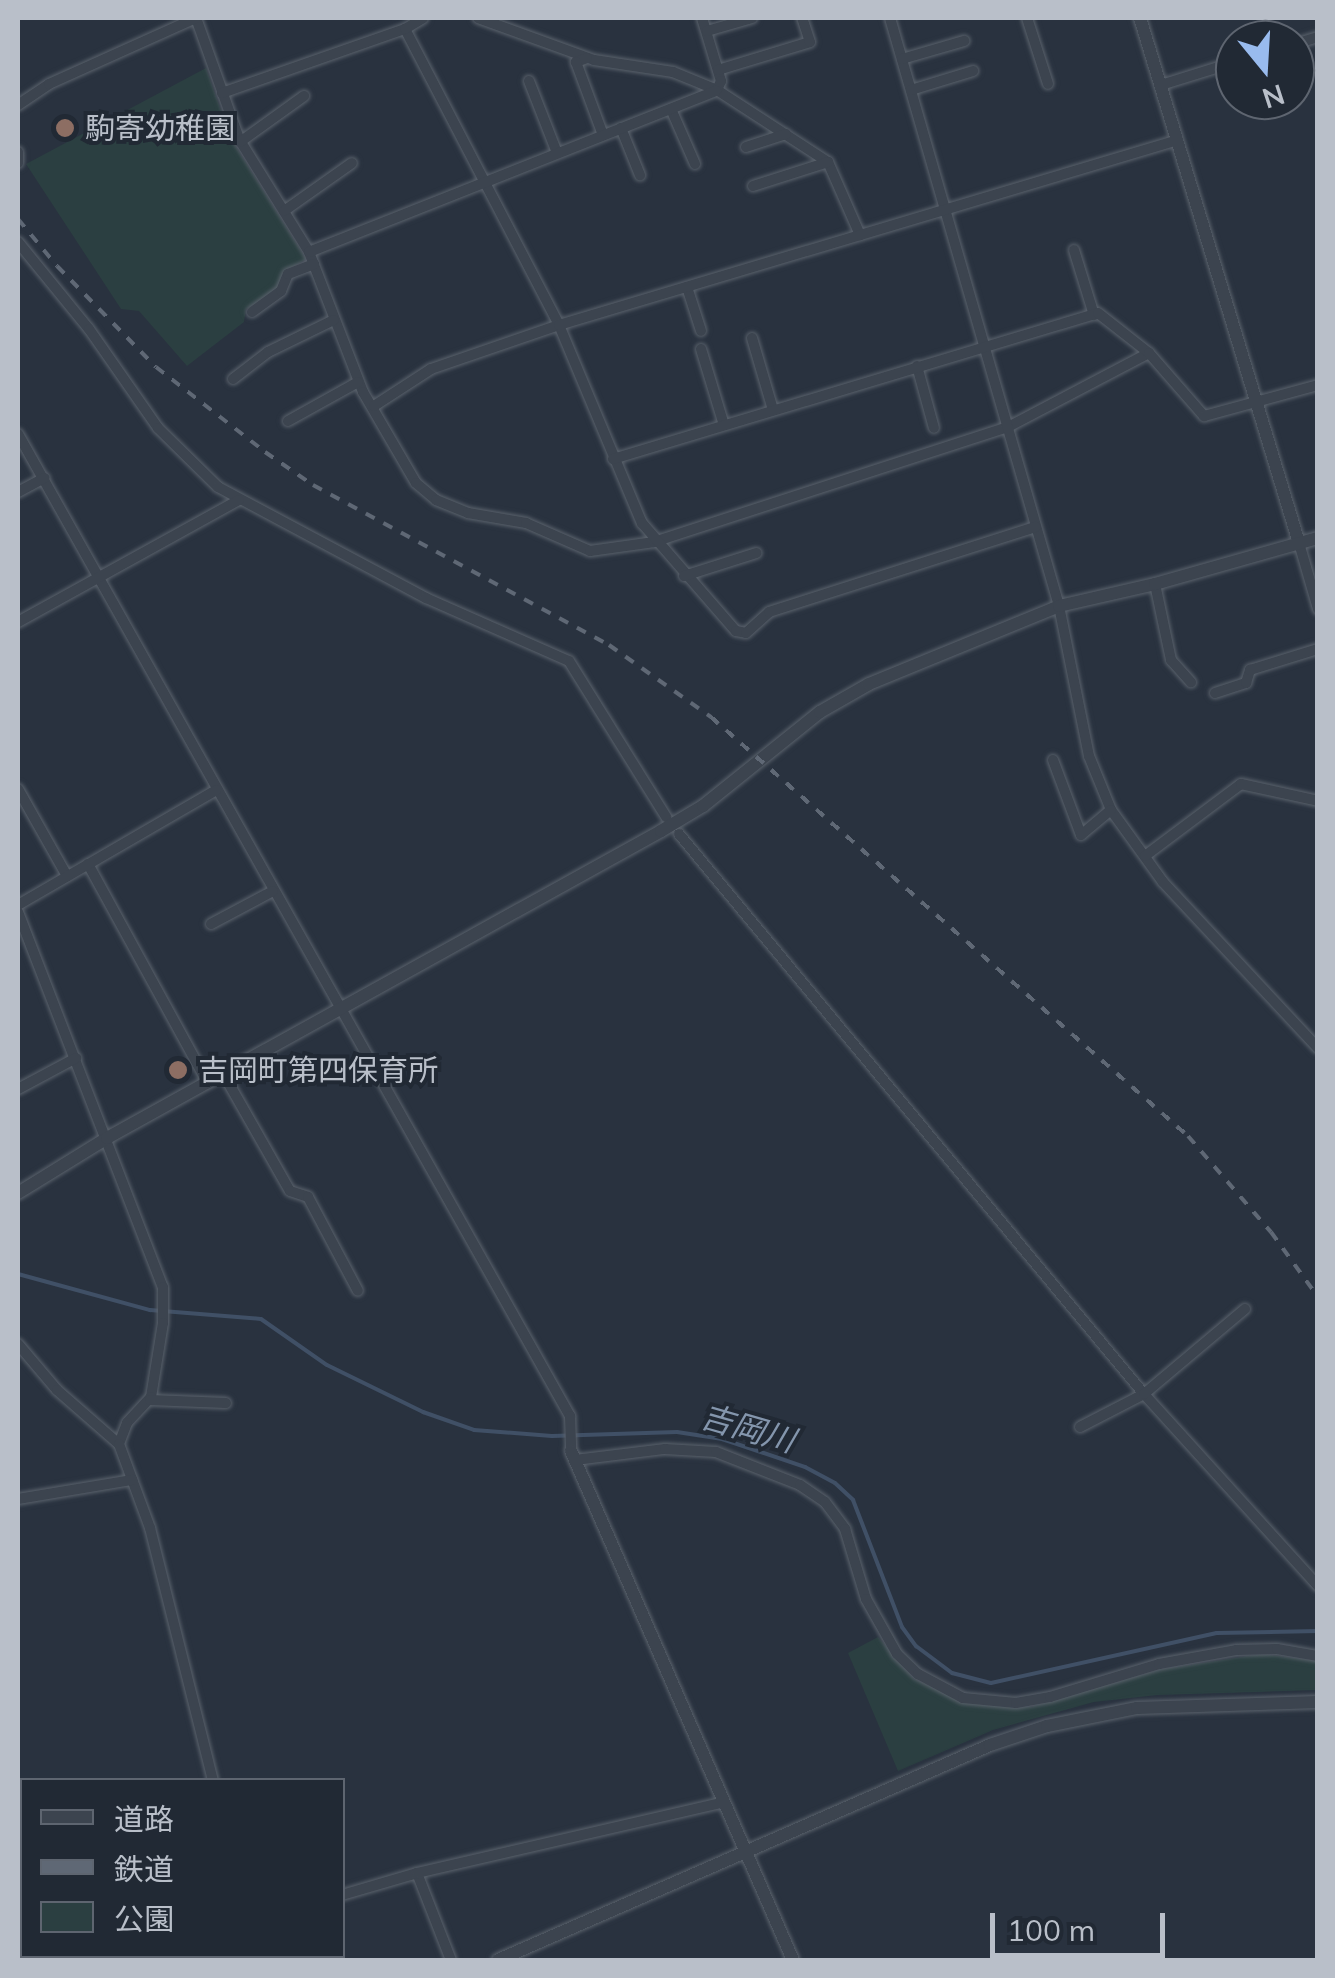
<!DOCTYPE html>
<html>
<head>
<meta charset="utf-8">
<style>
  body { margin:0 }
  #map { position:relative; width:1335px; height:1978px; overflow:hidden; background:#29323f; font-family:Mulish,"Noto Sans JP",sans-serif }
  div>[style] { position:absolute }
  .green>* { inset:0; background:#2b3f41 }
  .stream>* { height:4px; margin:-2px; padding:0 2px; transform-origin:2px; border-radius:2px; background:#405066 }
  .roads { filter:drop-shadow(0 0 2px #5a626c) drop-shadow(0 0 2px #5a626c) }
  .minor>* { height:10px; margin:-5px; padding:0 5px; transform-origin:5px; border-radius:5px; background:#3c444f }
  .tertiary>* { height:12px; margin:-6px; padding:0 6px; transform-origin:6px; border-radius:6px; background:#3c444f }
  .rail>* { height:4px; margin-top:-2px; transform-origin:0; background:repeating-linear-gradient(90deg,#5f6875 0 10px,transparent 0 20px) }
  .dots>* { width:28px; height:28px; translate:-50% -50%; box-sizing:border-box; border:5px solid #212934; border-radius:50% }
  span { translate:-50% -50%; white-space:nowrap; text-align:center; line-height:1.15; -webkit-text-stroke:8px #212934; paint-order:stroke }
  .poi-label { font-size:30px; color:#b9bfc9 }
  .left { translate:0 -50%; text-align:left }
  .water-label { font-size:32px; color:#8496ad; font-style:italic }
  .frame { position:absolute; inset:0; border:20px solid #b9bfc9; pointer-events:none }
  .legend { position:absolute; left:20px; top:1778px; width:325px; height:180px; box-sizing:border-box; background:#212934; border:2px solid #5e6570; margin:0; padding:12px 18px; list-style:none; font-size:30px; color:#b9bfc9 }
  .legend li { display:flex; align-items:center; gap:20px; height:50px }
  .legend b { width:50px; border:2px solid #5e6570 }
  .north { position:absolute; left:1215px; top:20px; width:100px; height:100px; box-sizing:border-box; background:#212934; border:2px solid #5e6570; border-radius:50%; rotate:162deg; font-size:28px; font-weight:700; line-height:40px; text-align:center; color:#b9bfc9 }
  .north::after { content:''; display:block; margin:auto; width:35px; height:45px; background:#9be; clip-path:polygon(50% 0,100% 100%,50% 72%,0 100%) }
  .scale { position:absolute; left:990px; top:1913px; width:175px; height:45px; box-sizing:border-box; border:5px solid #b9bfc9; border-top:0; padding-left:12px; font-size:30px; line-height:35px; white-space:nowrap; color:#b9bfc9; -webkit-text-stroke:8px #212934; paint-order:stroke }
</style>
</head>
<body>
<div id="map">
  <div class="green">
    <div style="clip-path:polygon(206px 68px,231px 139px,306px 259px,284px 272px,278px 289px,246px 309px,244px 322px,187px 366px,139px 311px,121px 309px,26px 164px)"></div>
    <div style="clip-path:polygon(878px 1637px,914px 1679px,966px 1703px,1031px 1707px,1162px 1669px,1262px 1654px,1317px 1661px,1317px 1690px,1158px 1695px,1094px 1702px,993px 1730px,898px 1771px,848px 1653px)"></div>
  </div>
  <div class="stream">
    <div style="left:18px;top:1274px;width:137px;rotate:15.3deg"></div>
    <div style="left:150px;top:1310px;width:111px;rotate:4.6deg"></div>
    <div style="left:261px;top:1319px;width:80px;rotate:34.9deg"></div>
    <div style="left:327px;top:1365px;width:107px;rotate:26.1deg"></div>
    <div style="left:423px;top:1412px;width:54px;rotate:19.4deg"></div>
    <div style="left:474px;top:1430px;width:78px;rotate:4.4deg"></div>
    <div style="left:552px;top:1436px;width:125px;rotate:-1.8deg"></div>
    <div style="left:677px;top:1432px;width:46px;rotate:8.8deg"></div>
    <div style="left:722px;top:1439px;width:88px;rotate:18.6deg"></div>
    <div style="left:805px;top:1467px;width:34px;rotate:28deg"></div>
    <div style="left:835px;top:1483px;width:25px;rotate:43deg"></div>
    <div style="left:853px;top:1500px;width:136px;rotate:68.9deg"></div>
    <div style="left:902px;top:1627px;width:24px;rotate:54deg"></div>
    <div style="left:916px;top:1646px;width:45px;rotate:36.9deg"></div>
    <div style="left:952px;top:1673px;width:40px;rotate:14.4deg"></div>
    <div style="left:991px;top:1683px;width:231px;rotate:-12.5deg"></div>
    <div style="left:1217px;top:1633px;width:101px;rotate:-1.1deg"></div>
  </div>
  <div class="roads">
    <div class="minor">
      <div style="left:196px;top:18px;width:128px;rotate:70.4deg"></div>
      <div style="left:239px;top:139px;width:133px;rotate:58.2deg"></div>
      <div style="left:309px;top:252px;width:150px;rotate:68.9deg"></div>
      <div style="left:363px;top:392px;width:105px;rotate:59.8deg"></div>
      <div style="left:416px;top:483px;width:26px;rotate:40deg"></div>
      <div style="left:436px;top:500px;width:35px;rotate:22deg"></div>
      <div style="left:468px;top:513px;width:59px;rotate:9.8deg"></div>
      <div style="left:526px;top:523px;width:70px;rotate:23.6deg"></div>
      <div style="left:590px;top:551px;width:65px;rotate:-8deg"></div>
      <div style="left:654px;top:542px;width:372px;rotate:-18deg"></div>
      <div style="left:1008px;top:427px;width:159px;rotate:-27.7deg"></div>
      <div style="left:478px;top:18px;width:123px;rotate:19.9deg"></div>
      <div style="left:594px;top:60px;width:80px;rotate:8.6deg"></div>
      <div style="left:673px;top:72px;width:48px;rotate:22.2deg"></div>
      <div style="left:717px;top:90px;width:132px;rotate:33deg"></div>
      <div style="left:828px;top:162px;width:80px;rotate:66.3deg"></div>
      <div style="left:702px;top:18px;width:66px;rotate:73.2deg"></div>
      <div style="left:721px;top:81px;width:10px;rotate:114deg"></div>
      <div style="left:890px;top:18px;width:612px;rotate:73.96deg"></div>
      <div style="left:1059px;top:606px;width:153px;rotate:78.7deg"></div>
      <div style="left:1089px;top:756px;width:58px;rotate:67.8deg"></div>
      <div style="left:1111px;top:810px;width:89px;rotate:54.2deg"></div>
      <div style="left:1163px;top:882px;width:227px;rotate:47deg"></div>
      <div style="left:1027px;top:18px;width:69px;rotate:72.3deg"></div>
      <div style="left:405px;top:29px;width:334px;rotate:62.5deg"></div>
      <div style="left:559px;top:325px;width:215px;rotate:67.3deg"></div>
      <div style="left:642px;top:523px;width:143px;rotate:49deg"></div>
      <div style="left:736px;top:631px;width:10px;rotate:11deg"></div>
      <div style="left:746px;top:633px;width:31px;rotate:-42deg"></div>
      <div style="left:769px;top:612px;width:280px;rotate:-17.7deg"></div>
      <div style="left:707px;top:31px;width:47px;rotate:-16.1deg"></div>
      <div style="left:1295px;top:44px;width:24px;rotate:-17deg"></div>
      <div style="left:587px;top:58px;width:12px;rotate:160deg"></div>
      <div style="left:576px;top:62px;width:78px;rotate:69.7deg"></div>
      <div style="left:902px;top:59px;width:65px;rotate:-16.2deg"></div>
      <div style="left:718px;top:70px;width:96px;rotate:-16.9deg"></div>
      <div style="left:810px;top:42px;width:25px;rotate:-108deg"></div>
      <div style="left:529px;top:81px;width:77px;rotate:68.7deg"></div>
      <div style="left:1161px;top:85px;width:77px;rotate:-17.3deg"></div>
      <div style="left:911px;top:90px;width:65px;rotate:-17deg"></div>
      <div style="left:222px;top:93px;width:194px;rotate:-19.3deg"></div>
      <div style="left:405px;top:29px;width:21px;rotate:-31deg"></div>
      <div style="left:18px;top:105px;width:37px;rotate:-34deg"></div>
      <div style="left:49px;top:84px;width:161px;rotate:-24.2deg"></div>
      <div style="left:671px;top:109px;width:60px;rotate:66.4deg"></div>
      <div style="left:621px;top:128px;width:51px;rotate:68deg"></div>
      <div style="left:240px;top:142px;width:79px;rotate:-35.7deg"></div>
      <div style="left:746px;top:147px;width:42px;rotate:-18deg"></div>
      <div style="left:18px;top:152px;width:11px;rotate:90deg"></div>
      <div style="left:753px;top:186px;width:79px;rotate:-17.7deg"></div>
      <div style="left:284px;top:211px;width:83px;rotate:-35.2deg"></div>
      <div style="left:18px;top:242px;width:112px;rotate:50.8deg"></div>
      <div style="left:89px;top:329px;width:121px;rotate:55.1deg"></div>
      <div style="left:158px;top:428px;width:84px;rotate:44.5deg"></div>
      <div style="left:218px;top:487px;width:236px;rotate:28.1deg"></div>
      <div style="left:426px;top:598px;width:156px;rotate:23.8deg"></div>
      <div style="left:569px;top:661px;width:184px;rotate:58.1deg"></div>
      <div style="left:1074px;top:250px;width:68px;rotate:72.9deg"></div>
      <div style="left:309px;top:252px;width:438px;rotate:-21.6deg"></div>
      <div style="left:687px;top:287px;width:46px;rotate:72.3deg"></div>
      <div style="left:252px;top:312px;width:36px;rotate:-36deg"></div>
      <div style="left:281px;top:291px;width:18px;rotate:-68deg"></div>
      <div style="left:288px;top:274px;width:28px;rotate:-21deg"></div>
      <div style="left:752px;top:338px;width:75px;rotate:73.7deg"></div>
      <div style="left:701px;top:349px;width:79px;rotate:73.2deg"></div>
      <div style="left:917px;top:366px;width:64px;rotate:74.7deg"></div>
      <div style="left:233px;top:379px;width:44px;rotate:-37.6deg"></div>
      <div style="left:268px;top:352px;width:73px;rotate:-25.9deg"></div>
      <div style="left:374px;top:406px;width:68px;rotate:-33deg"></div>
      <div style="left:431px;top:369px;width:135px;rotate:-19deg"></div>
      <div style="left:559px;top:325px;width:646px;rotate:-16.64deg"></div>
      <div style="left:288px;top:421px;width:80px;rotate:-29.1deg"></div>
      <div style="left:18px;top:434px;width:1127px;rotate:60.66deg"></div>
      <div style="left:570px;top:1416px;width:35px;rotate:88deg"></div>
      <div style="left:613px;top:459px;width:506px;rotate:-16.75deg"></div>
      <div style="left:1098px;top:313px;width:65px;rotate:38.1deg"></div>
      <div style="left:1149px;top:353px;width:84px;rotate:48.9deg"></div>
      <div style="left:1204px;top:416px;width:118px;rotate:-15.2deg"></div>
      <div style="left:18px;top:492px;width:30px;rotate:-28deg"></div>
      <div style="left:1299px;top:543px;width:69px;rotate:73.9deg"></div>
      <div style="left:684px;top:576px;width:76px;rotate:-17.7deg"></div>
      <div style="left:1155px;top:584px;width:78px;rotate:78.1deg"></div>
      <div style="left:1171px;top:660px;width:30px;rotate:48deg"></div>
      <div style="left:18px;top:622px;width:252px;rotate:-28.9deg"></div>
      <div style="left:1215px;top:693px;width:33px;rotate:-18deg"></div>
      <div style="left:1246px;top:683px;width:14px;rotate:-73deg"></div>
      <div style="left:1250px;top:670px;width:71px;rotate:-17.2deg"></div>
      <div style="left:1053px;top:760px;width:80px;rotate:69.5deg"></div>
      <div style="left:1081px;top:835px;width:39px;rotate:-40deg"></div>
      <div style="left:18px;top:789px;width:100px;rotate:60.6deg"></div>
      <div style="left:679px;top:834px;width:728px;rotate:50.3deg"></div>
      <div style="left:1144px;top:1394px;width:259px;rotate:47.8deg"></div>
      <div style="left:1145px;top:856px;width:120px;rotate:-36.9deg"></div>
      <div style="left:1241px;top:784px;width:79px;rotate:12.4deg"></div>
      <div style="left:88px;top:864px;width:250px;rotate:61.3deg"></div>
      <div style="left:18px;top:905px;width:229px;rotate:-30.1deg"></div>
      <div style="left:18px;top:912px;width:402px;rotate:68.9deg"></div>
      <div style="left:163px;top:1287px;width:36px;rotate:90deg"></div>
      <div style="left:163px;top:1323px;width:75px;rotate:99.2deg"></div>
      <div style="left:151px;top:1397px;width:35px;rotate:133deg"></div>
      <div style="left:127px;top:1423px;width:22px;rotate:111deg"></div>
      <div style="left:211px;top:924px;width:70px;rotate:-28deg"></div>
      <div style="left:224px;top:1075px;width:133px;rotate:60.4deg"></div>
      <div style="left:290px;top:1191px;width:19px;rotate:18deg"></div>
      <div style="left:308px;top:1197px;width:106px;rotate:62deg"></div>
      <div style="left:18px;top:1089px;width:66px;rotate:-28.1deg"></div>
      <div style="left:18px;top:1344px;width:60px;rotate:49.7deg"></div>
      <div style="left:57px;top:1390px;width:82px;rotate:41.1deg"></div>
      <div style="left:119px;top:1444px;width:90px;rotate:69.7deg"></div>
      <div style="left:150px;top:1528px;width:260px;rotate:76deg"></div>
      <div style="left:150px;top:1400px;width:76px;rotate:2.3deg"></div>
      <div style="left:1080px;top:1427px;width:72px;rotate:-27.3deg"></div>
      <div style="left:1144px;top:1394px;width:132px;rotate:-40.1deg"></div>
      <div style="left:575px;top:1460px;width:91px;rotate:-7deg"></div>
      <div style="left:665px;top:1449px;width:51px;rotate:3.4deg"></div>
      <div style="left:716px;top:1452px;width:90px;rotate:21.4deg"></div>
      <div style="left:800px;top:1485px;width:30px;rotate:34deg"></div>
      <div style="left:825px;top:1502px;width:34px;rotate:53deg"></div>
      <div style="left:845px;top:1529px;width:73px;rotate:73.3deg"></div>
      <div style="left:866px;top:1599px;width:63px;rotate:60.6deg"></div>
      <div style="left:897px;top:1654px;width:29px;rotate:44deg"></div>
      <div style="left:918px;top:1674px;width:51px;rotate:28.1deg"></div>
      <div style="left:963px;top:1698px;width:53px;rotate:5.4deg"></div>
      <div style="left:1016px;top:1703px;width:35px;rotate:-10deg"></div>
      <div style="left:1050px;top:1697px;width:114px;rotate:-16.8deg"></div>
      <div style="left:1159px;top:1664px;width:78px;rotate:-10.3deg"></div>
      <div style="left:1236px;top:1650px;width:41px;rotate:-1.4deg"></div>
      <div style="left:1277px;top:1649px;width:42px;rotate:9.7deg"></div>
      <div style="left:18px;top:1499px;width:116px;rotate:-9.5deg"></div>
      <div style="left:417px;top:1873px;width:93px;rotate:68.7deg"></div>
      <div style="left:342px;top:1895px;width:78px;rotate:-16.3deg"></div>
      <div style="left:417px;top:1873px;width:315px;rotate:-13deg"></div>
      <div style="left:80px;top:1960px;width:10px;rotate:-24deg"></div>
    </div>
    <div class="tertiary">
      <div style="left:1140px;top:18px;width:549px;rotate:73.15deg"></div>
      <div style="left:18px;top:1193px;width:105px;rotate:-31.7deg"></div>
      <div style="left:107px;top:1138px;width:633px;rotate:-28.99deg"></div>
      <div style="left:661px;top:831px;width:49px;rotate:-30.8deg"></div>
      <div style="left:703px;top:806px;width:150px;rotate:-38.8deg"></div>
      <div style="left:820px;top:712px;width:56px;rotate:-29.7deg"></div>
      <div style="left:869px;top:684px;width:205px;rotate:-22.3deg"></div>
      <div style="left:1059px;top:606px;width:98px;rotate:-12.9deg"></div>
      <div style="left:1155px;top:584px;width:169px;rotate:-15.8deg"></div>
      <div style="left:571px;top:1451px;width:555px;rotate:66.44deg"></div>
      <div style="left:498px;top:1960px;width:537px;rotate:-23.6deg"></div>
      <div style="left:990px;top:1745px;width:60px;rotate:-18.4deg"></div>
      <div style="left:1047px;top:1726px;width:92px;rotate:-11.3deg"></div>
      <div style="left:1137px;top:1708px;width:181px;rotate:-1.9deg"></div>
    </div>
  </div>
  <div class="rail">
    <div style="left:18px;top:219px;width:61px;rotate:50.3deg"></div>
    <div style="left:57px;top:266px;width:141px;rotate:45.6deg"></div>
    <div style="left:156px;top:367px;width:138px;rotate:37.9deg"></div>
    <div style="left:265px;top:452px;width:58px;rotate:34.5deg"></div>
    <div style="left:313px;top:485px;width:336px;rotate:28.4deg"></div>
    <div style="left:609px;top:645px;width:125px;rotate:35.2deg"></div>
    <div style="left:711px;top:717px;width:635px;rotate:41.3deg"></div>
    <div style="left:1188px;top:1136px;width:127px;rotate:49.2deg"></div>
    <div style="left:1271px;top:1232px;width:80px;rotate:54.1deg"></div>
  </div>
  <div class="dots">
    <div style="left:65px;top:128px;background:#8d6e63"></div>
    <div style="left:178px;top:1070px;background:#8d6e63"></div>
  </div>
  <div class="poi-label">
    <span class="left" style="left:85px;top:128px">駒寄幼稚園</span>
    <span class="left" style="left:198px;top:1070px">吉岡町第四保育所</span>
  </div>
  <div class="water-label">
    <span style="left:748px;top:1428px;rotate:16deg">吉岡川</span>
  </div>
  <div class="frame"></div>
  <ul class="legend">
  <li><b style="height:12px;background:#3c444f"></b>道路</li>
  <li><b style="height:12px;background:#5f6875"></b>鉄道</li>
  <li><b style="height:28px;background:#2b3f41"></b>公園</li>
  </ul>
  <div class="north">N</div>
  <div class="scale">100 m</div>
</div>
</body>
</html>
